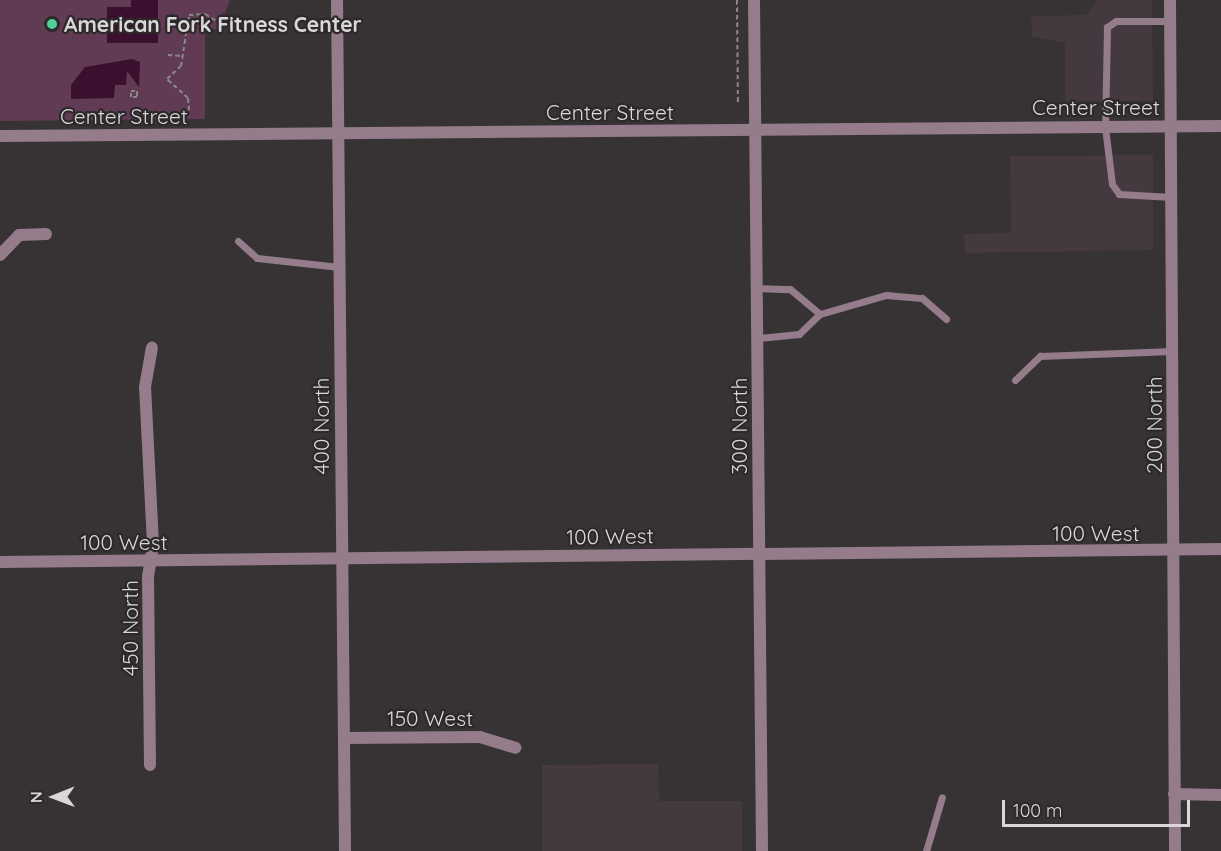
<!DOCTYPE html>
<html>
<head>
<meta charset="utf-8">
<style>
  body { margin:0 }
  #map { position:relative; width:1221px; height:851px; overflow:hidden; background:#373335; font-family:Quicksand,sans-serif }
  div>[style] { position:absolute }
  .built>* { inset:0; background:#43393f }
  .green>* { inset:0; background:#613b54 }
  .water>* { inset:0; background:#3a102e }
  .path>* { height:2px; margin-top:-1px; transform-origin:0; background:repeating-linear-gradient(90deg,#8b888a 0 4.5px,transparent 0 7.5px) }
  .service>* { height:7px; margin:-3.5px; padding:0 3.5px; transform-origin:3.5px; border-radius:3.5px; background:#947c8b }
  .minor>* { height:12px; margin:-6px; padding:0 6px; transform-origin:6px; border-radius:6px; background:#947c8b }
  .tertiary>* { height:12px; margin:-6px; padding:0 6px; transform-origin:6px; border-radius:6px; background:#947c8b }
  .dots>* { width:16px; height:16px; translate:-50% -50%; box-sizing:border-box; border:3px solid #2d292b; border-radius:50% }
  span { translate:-50% -50%; white-space:nowrap; text-align:center; line-height:1.15; -webkit-text-stroke:4.5px #2d292b; paint-order:stroke }
  .poi-label { font-size:21px; color:#dad7d9; font-weight:700 }
  .left { translate:0 -50%; text-align:left }
  .street-label { font-size:21px; color:#dad7d9 }
  .north { position:absolute; left:24px; top:767px; width:60px; height:60px; -webkit-text-stroke:4px #2d292b; paint-order:stroke; rotate:269deg; font-size:16px; font-weight:700; line-height:24px; text-align:center; color:#dad7d9 }
  .north::after { content:''; display:block; margin:auto; width:21px; height:27px; background:#dad7d9; clip-path:polygon(50% 0,100% 100%,50% 72%,0 100%) }
  .scale { position:absolute; left:1002px; top:800px; width:188px; height:27px; box-sizing:border-box; border:3px solid #dad7d9; border-top:0; padding-left:8px; font-size:18px; line-height:21px; white-space:nowrap; color:#dad7d9; -webkit-text-stroke:4px #2d292b; paint-order:stroke }
</style>
</head>
<body>
<div id="map">
  <div class="built">
    <div style="clip-path:polygon(1098px 0,1152px 0,1153px 101px,1065px 101px,1065px 43px,1032px 36px,1031px 16px,1086px 15px)"></div>
    <div style="clip-path:polygon(1153px 155px,1153px 250px,965px 253px,964px 234px,1011px 233px,1010px 156px)"></div>
    <div style="clip-path:polygon(658px 764px,659px 801px,742px 801px,742px 851px,542px 851px,542px 765px)"></div>
  </div>
  <div class="green">
    <div style="clip-path:polygon(0 0,230px 0,219px 29px,205px 29px,205px 119px,0 121px)"></div>
  </div>
  <div class="water">
    <div style="clip-path:polygon(131px 0,158px 0,158px 43px,107px 43px,107px 7px,131px 7px)"></div>
    <div style="clip-path:polygon(132px 59px,140px 62px,139px 87px,127px 71px,126px 85px,115px 85px,114px 98px,71px 99px,71px 85px,85px 67px)"></div>
  </div>
  <div class="path">
    <div style="left:737px;top:0;width:105px;rotate:89.5deg"></div>
    <div style="left:168px;top:55px;width:15px;rotate:4deg"></div>
    <div style="left:131px;top:91px;width:6px"></div>
    <div style="left:137px;top:91px;width:6px;rotate:90deg"></div>
    <div style="left:137px;top:97px;width:6px;rotate:180deg"></div>
    <div style="left:131px;top:97px;width:6px;rotate:-90deg"></div>
    <div style="left:189px;top:110px;width:12px;rotate:-95deg"></div>
    <div style="left:188px;top:98px;width:28px;rotate:-138deg"></div>
    <div style="left:167px;top:79px;width:19px;rotate:-43deg"></div>
    <div style="left:181px;top:66px;width:52px;rotate:-81.1deg"></div>
    <div style="left:189px;top:15px;width:16px;rotate:-4deg"></div>
    <div style="left:205px;top:14px;width:22px;rotate:32deg"></div>
  </div>
  <div class="service">
    <div style="left:1170px;top:21px;width:54px;rotate:180deg"></div>
    <div style="left:1116px;top:21px;width:11px;rotate:146deg"></div>
    <div style="left:1107px;top:27px;width:100px;rotate:91.1deg"></div>
    <div style="left:1105px;top:127px;width:57px;rotate:83deg"></div>
    <div style="left:1112px;top:184px;width:12px;rotate:55deg"></div>
    <div style="left:1119px;top:194px;width:52px;rotate:3.3deg"></div>
    <div style="left:238px;top:241px;width:25px;rotate:42deg"></div>
    <div style="left:257px;top:258px;width:83px;rotate:6.2deg"></div>
    <div style="left:757px;top:288px;width:33px;rotate:2deg"></div>
    <div style="left:790px;top:289px;width:39px;rotate:40deg"></div>
    <div style="left:758px;top:338px;width:41px;rotate:-5.6deg"></div>
    <div style="left:799px;top:334px;width:29px;rotate:-44deg"></div>
    <div style="left:820px;top:314px;width:69px;rotate:-16.1deg"></div>
    <div style="left:886px;top:295px;width:36px;rotate:5deg"></div>
    <div style="left:922px;top:298px;width:32px;rotate:41deg"></div>
    <div style="left:1015px;top:380px;width:35px;rotate:-44deg"></div>
    <div style="left:1040px;top:356px;width:133px;rotate:-2.2deg"></div>
    <div style="left:926px;top:851px;width:56px;rotate:-73.5deg"></div>
  </div>
  <div class="minor">
    <div style="left:337px;top:0;width:851px;rotate:89.46deg"></div>
    <div style="left:1170px;top:0;width:851px;rotate:89.66deg"></div>
    <div style="left:0;top:255px;width:28px;rotate:-46deg"></div>
    <div style="left:19px;top:235px;width:27px;rotate:-2deg"></div>
    <div style="left:344px;top:738px;width:136px;rotate:-0.4deg"></div>
    <div style="left:480px;top:737px;width:37px;rotate:17deg"></div>
    <div style="left:150px;top:765px;width:188px;rotate:-90.6deg"></div>
    <div style="left:148px;top:577px;width:33px;rotate:-81deg"></div>
    <div style="left:153px;top:544px;width:157px;rotate:-92.9deg"></div>
    <div style="left:145px;top:387px;width:40px;rotate:-80deg"></div>
    <div style="left:1174px;top:794px;width:47px;rotate:1.2deg"></div>
  </div>
  <div class="tertiary">
    <div style="left:754px;top:0;width:851px;rotate:89.46deg"></div>
    <div style="left:0;top:136px;width:1221px;rotate:-0.47deg"></div>
    <div style="left:0;top:562px;width:1221px;rotate:-0.61deg"></div>
  </div>
  <div class="dots">
    <div style="left:52px;top:24px;background:#4fd399"></div>
  </div>
  <div class="poi-label">
    <span class="left" style="left:64px;top:24px">American Fork Fitness Center</span>
  </div>
  <div class="street-label">
    <span style="left:1096px;top:107px">Center Street</span>
    <span style="left:610px;top:112px">Center Street</span>
    <span style="left:124px;top:116px">Center Street</span>
    <span style="left:1154px;top:425px;rotate:-90deg">200 North</span>
    <span style="left:321px;top:426px;rotate:-90deg">400 North</span>
    <span style="left:739px;top:426px;rotate:-90deg">300 North</span>
    <span style="left:1096px;top:533px">100 West</span>
    <span style="left:610px;top:536px;rotate:-1deg">100 West</span>
    <span style="left:124px;top:542px">100 West</span>
    <span style="left:130px;top:628px;rotate:-90deg">450 North</span>
    <span style="left:430px;top:718px">150 West</span>
  </div>
  <div class="north">N</div>
  <div class="scale">100 m</div>
</div>
</body>
</html>
